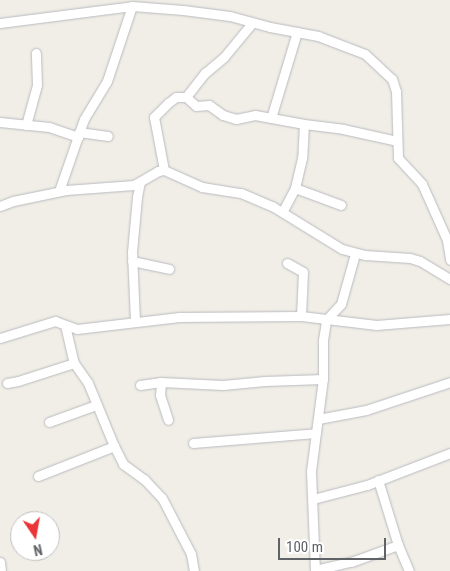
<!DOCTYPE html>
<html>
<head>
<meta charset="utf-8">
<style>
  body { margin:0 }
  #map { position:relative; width:450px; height:571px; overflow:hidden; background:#f1eee7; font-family:"Roboto Condensed",sans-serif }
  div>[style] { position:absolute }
  .roads { filter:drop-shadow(0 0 1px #b8babe) drop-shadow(0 0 1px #b8babe) }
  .street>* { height:9px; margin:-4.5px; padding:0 4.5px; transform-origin:4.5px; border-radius:4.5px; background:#fff }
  span { translate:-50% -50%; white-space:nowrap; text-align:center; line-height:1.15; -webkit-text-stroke:4.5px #fff; paint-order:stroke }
  .north { position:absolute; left:10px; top:511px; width:50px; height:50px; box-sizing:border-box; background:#fff; border:1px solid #bfc1c3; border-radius:50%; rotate:168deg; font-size:14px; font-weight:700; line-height:20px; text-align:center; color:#5f6368 }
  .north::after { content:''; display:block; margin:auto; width:18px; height:22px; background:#ea3438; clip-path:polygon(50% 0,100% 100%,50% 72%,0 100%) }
  .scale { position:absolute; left:278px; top:538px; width:108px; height:22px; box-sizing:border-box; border:2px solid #5f6368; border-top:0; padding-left:6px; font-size:15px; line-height:18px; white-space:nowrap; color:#5f6368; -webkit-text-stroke:4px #fff; paint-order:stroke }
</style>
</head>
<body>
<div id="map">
  <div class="roads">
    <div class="street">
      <div style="left:0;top:23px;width:133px;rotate:-7.3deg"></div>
      <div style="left:132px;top:6px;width:51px;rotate:4.5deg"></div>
      <div style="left:183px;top:10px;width:47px;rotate:7.3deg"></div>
      <div style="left:230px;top:16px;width:41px;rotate:15.4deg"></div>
      <div style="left:270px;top:27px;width:49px;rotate:10.6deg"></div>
      <div style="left:318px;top:36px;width:50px;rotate:21deg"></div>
      <div style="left:365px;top:54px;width:37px;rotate:43deg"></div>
      <div style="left:392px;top:79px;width:13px;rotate:72deg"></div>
      <div style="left:396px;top:91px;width:67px;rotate:88.3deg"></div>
      <div style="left:398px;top:158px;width:35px;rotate:47deg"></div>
      <div style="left:422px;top:184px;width:61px;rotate:65.9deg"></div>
      <div style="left:447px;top:240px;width:20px;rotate:81deg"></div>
      <div style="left:186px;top:97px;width:31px;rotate:-52deg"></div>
      <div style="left:205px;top:73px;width:25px;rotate:-40deg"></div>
      <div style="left:224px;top:57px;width:44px;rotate:-50.5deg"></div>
      <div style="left:271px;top:118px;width:90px;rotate:-73.2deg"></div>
      <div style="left:0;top:122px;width:49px;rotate:5.8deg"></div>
      <div style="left:49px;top:127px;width:31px;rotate:19deg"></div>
      <div style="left:304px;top:124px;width:39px;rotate:7deg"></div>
      <div style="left:343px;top:129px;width:55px;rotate:12.5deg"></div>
      <div style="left:26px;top:125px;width:41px;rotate:-74.6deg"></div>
      <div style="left:37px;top:85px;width:32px;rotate:-92deg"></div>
      <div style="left:79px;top:132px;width:29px;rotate:8deg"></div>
      <div style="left:164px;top:170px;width:54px;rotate:-100.7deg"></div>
      <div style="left:154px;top:117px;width:20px;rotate:-45deg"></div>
      <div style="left:168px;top:103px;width:10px;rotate:-37deg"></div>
      <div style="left:176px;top:97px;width:10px"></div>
      <div style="left:186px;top:97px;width:13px;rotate:42deg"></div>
      <div style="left:196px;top:106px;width:13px;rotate:-4deg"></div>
      <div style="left:209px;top:105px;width:17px;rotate:36deg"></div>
      <div style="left:223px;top:115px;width:14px;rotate:17deg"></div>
      <div style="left:236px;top:119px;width:19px;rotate:-12deg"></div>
      <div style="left:255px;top:115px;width:50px;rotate:10.4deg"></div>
      <div style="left:304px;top:124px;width:34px;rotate:93deg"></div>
      <div style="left:302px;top:158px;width:17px;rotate:103deg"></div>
      <div style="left:298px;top:175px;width:13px;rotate:103deg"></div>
      <div style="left:295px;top:188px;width:27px;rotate:118deg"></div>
      <div style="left:295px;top:188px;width:49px;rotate:20.3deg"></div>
      <div style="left:59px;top:191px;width:76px;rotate:-70.9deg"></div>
      <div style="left:84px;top:119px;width:44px;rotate:-58.8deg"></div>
      <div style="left:107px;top:81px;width:79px;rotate:-71.6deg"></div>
      <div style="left:0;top:206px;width:14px;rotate:-21deg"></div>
      <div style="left:13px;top:201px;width:54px;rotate:-11.7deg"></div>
      <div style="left:66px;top:190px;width:68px;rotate:-4.2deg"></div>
      <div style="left:134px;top:185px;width:28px;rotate:-30deg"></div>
      <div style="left:158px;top:171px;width:6px;rotate:-9deg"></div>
      <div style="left:164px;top:170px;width:42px;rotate:24.1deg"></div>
      <div style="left:202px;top:187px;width:39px;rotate:9deg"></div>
      <div style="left:241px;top:193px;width:34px;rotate:23deg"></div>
      <div style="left:272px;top:206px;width:82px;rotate:31.6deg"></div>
      <div style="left:342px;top:249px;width:24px;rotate:15deg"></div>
      <div style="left:365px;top:255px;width:45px;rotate:3.8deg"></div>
      <div style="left:410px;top:258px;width:10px;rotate:17deg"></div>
      <div style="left:420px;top:261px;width:35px;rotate:31deg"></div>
      <div style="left:132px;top:261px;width:38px;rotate:12deg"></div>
      <div style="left:287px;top:263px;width:18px;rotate:29deg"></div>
      <div style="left:303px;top:272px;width:44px;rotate:92.6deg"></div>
      <div style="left:135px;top:321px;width:69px;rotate:-92.5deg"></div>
      <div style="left:132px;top:252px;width:55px;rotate:-84.8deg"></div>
      <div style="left:137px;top:197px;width:15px;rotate:-79deg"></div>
      <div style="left:65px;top:325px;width:39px;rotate:77deg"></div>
      <div style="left:74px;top:363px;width:24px;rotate:55deg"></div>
      <div style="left:88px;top:383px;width:68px;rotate:67.6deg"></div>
      <div style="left:114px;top:446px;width:20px;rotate:63deg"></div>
      <div style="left:123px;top:464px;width:26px;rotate:36deg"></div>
      <div style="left:144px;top:479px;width:26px;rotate:47deg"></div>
      <div style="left:162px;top:498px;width:63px;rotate:62.6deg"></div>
      <div style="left:191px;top:554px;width:17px;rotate:80deg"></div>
      <div style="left:0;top:338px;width:58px;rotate:-17.2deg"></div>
      <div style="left:55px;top:321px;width:23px;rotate:20deg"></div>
      <div style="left:77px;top:329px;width:103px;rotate:-6.7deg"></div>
      <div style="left:179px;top:317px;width:122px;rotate:-0.5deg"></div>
      <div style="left:301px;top:316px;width:76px;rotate:6.8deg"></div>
      <div style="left:376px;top:325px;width:74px;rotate:-4.6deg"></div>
      <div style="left:161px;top:382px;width:13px;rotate:94deg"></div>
      <div style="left:160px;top:395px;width:26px;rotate:72deg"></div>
      <div style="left:7px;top:383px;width:11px;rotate:-10deg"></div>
      <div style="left:18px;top:381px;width:59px;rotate:-17.8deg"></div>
      <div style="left:140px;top:385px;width:21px;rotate:-8deg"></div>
      <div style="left:161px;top:382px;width:62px;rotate:2.8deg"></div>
      <div style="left:223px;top:385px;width:42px;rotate:-5.4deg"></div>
      <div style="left:265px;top:381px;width:58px;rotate:-2deg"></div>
      <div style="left:318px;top:419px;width:49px;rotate:-10.6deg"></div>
      <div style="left:366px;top:410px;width:89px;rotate:-18.4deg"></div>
      <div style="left:49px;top:422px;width:50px;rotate:-19.9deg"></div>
      <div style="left:193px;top:443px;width:123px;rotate:-4.6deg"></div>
      <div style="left:38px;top:476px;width:82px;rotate:-21.5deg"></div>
      <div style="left:378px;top:480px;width:68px;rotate:72.9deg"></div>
      <div style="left:398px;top:545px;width:28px;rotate:67deg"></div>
      <div style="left:313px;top:499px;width:56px;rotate:-14.5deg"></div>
      <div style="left:367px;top:485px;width:89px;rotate:-21.1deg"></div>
      <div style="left:0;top:562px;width:9px;rotate:84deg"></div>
      <div style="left:315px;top:570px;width:37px;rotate:-13deg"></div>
      <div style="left:351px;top:562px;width:50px;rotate:-19.9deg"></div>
      <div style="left:315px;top:571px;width:100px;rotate:-92.3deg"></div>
      <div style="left:311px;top:471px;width:93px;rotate:-82.6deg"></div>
      <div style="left:323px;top:379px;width:39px;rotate:-90deg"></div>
      <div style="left:323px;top:340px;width:20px;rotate:-81deg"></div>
      <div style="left:326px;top:320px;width:22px;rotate:-47deg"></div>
      <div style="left:341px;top:304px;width:52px;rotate:-74.4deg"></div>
    </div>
  </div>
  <div class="north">N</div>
  <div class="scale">100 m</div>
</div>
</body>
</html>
